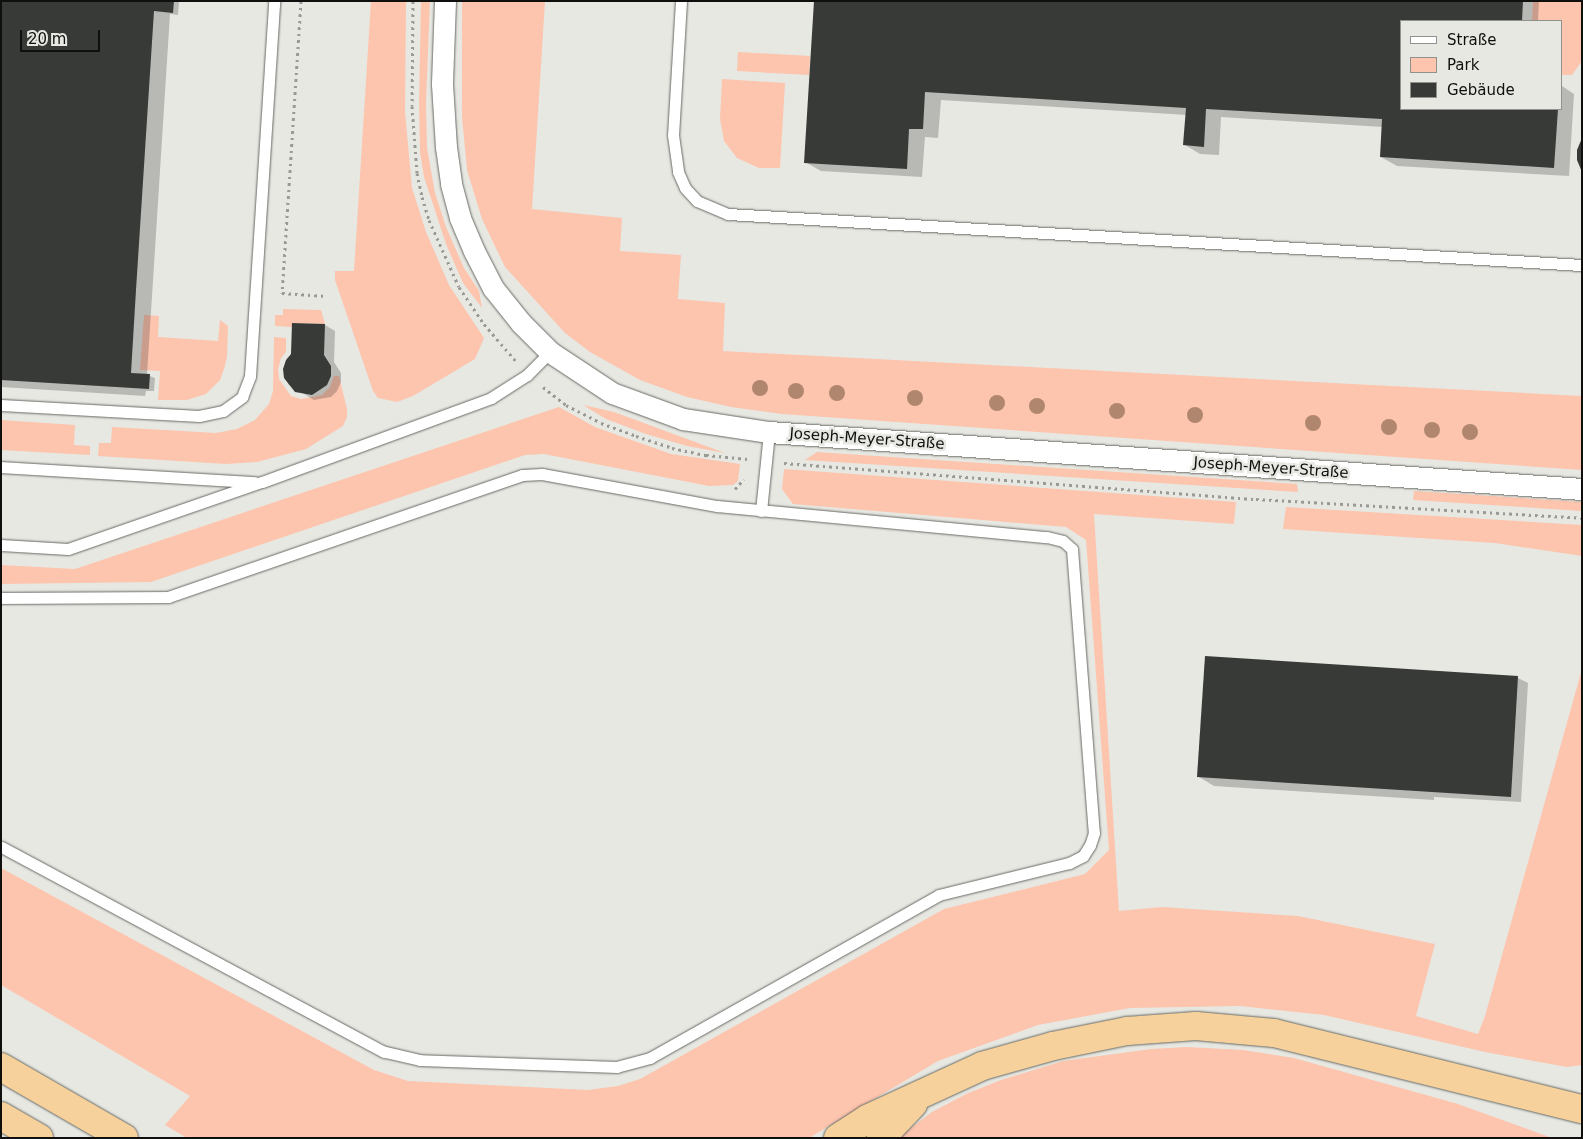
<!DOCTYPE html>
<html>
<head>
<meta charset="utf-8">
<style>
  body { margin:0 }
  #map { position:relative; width:1583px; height:1139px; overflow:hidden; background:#e7e8e2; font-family:"DejaVu Sans",sans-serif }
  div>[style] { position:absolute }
  .green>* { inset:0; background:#fdc4ae }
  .shadow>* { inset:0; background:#0003 }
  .building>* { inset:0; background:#373a37 }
  .path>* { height:3px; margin-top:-1.5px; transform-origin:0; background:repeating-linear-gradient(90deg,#999a95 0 2.5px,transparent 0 6.5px) }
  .roads { filter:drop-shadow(0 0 1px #686964) drop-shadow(0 0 1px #686964) }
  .service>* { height:11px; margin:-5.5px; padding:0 5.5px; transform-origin:5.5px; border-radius:5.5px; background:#fff }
  .minor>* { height:21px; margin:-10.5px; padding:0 10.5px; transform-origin:10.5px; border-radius:10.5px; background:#fff }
  .motorway>* { height:28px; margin:-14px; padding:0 14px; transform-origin:14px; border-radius:14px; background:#f6d19b }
  .trees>* { width:16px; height:16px; margin:-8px; border-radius:50%; background:#b1866e }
  span { translate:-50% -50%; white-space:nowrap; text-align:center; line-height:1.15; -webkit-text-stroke:5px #e7e8e2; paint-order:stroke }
  .street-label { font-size:15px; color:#0f100e }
  .frame { position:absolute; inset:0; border:2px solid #0f100e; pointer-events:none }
  .legend { position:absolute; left:1400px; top:20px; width:162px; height:90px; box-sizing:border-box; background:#e7e8e2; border:1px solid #91928d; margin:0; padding:6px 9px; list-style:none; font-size:15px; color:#0f100e }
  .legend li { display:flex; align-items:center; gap:10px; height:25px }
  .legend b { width:25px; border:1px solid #91928d }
  .scale { position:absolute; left:20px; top:30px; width:80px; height:22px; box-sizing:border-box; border:2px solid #0f100e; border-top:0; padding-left:6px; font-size:15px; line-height:18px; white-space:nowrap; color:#0f100e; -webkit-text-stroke:4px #e7e8e2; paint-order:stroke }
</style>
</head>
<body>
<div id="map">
  <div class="green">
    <div style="clip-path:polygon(371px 1px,406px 1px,405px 112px,412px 188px,426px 232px,449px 285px,484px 338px,475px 359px,413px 396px,397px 402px,378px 398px,373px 391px,335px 280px,335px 271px,354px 271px)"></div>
    <div style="clip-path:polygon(421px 1px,430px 1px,426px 103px,427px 148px,435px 193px,446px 227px,464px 268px,479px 291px,482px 308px,463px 283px,446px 244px,424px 177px,420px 152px,419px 103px)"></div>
    <div style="clip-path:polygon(462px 1px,545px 1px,532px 209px,622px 218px,620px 251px,681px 255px,678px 299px,725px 303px,723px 351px,1582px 396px,1582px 470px,782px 414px,731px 407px,687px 397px,640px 380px,590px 352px,565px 333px,505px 267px,482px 219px,467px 170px,462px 117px)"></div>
    <div style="clip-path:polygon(1533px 1px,1582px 1px,1582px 61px,1572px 75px,1562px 75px,1562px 21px,1532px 21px)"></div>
    <div style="clip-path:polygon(738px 52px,810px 56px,809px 75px,737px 71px)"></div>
    <div style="clip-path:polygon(722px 79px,785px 83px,780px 168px,759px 168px,737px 158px,724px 141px,720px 119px)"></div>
    <div style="clip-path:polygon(283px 309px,321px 310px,325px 324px,292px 323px,292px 327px,275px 326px,275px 315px,283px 315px)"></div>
    <div style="clip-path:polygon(144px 315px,159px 316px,158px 337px,218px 341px,220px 320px,228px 326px,227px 357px,224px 369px,220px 380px,206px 394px,187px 400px,158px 400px,160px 371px,140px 370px)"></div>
    <div style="clip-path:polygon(274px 337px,286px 338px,286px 352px,281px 358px,278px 369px,279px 379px,291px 396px,301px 399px,322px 395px,330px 387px,334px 376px,339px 376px,347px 409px,347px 417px,343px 426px,306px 449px,257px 462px,226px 464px,98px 456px,99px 443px,111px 443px,112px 427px,216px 433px,237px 429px,255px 420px,269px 404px,273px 391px)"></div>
    <div style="clip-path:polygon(583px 405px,614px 412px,725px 453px,687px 446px,646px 434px,606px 419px)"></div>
    <div style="clip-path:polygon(559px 407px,595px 427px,671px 454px,740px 464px,738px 481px,733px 485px,709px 486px,544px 454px,525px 455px,151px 582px,1px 584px,1px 565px,75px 569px)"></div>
    <div style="clip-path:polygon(1px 420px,75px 425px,74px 445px,90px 446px,90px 455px,1px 450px)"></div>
    <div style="clip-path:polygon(817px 452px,1297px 484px,1298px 492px,805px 460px)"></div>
    <div style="clip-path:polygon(784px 469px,1236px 502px,1234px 524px,1094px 514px,1119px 911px,1162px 907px,1298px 916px,1435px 944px,1416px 1016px,1478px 1034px,1485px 1016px,1582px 669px,1582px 1065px,1567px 1067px,1485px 1052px,1324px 1015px,1240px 1006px,1130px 1008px,1038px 1025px,938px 1061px,809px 1138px,187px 1138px,165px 1125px,190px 1096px,1px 985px,1px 868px,374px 1070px,408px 1081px,588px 1090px,618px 1086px,640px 1079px,944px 909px,1085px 874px,1109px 850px,1086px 540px,1066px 527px,793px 504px,782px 489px)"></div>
    <div style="clip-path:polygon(1414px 491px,1582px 502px,1582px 511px,1413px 500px)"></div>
    <div style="clip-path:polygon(1286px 507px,1582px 525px,1582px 556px,1495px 543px,1283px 529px)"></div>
    <div style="clip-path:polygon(1187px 1047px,1243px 1050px,1294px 1058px,1458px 1104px,1552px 1138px,898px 1138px,932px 1112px,966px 1094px,1001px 1080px,1063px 1061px,1151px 1049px)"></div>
  </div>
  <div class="shadow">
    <div style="clip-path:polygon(1px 1px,179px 2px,178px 15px,170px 14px,147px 375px,155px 378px,154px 391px,146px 391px,145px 396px,1px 387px)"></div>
    <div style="clip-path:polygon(815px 1px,1539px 1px,1538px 21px,1402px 21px,1402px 109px,1562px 109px,1562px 86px,1574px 94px,1569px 176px,1397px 166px,1381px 157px,1383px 127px,1221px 117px,1219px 155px,1200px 154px,1185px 145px,1187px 115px,941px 100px,938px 138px,925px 137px,922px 177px,821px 171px,805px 162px)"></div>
    <div style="clip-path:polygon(325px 325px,335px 331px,334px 362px,341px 373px,341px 382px,337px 391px,331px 397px,314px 400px,289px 385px,285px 378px)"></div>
    <div style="clip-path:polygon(1518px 678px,1528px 683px,1521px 802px,1434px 797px,1434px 800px,1214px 786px,1199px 777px)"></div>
  </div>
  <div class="building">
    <div style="clip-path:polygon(1px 1px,174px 1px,173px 13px,154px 11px,136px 290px,131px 373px,150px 374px,149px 389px,1px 380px)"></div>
    <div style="clip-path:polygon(814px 1px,1523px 1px,1522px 21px,1402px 21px,1402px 109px,1558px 109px,1554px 168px,1380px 157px,1382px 119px,1206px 109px,1204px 147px,1183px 145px,1186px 108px,925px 92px,923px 129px,909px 129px,907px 169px,804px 163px)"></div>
    <div style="clip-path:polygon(1582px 138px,1582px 172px,1577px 160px,1577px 150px)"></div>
    <div style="clip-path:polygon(292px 323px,325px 324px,324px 355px,331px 366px,331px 376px,327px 385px,312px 395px,295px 392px,284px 378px,283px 369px,286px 360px,291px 354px)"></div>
    <div style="clip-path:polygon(1205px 656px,1518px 676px,1511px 797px,1197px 777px)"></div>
  </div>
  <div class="path">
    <div style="left:301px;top:1px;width:293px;rotate:93.7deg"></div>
    <div style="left:282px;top:293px;width:44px;rotate:3.9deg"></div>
    <div style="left:413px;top:1px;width:105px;rotate:90.5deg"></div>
    <div style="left:412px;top:106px;width:67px;rotate:85.7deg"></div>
    <div style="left:417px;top:173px;width:25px;rotate:78deg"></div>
    <div style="left:422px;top:197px;width:24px;rotate:73deg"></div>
    <div style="left:429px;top:220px;width:73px;rotate:65.9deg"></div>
    <div style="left:459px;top:287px;width:45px;rotate:56deg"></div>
    <div style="left:484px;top:324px;width:48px;rotate:49.3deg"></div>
    <div style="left:543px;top:387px;width:29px;rotate:38deg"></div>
    <div style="left:566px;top:405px;width:39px;rotate:27deg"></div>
    <div style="left:601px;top:423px;width:37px;rotate:20deg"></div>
    <div style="left:636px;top:436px;width:38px;rotate:18deg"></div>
    <div style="left:672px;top:448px;width:35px;rotate:12deg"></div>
    <div style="left:706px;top:455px;width:42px;rotate:5.4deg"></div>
    <div style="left:784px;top:463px;width:473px;rotate:4.4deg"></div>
    <div style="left:1256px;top:499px;width:327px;rotate:3.3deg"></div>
    <div style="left:735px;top:489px;width:13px;rotate:-48deg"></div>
  </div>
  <div class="roads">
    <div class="service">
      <div style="left:681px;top:1px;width:134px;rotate:93.4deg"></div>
      <div style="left:673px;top:135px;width:37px;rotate:82deg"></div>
      <div style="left:678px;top:172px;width:17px;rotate:66deg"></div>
      <div style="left:685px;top:188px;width:18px;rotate:47deg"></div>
      <div style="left:697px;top:201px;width:34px;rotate:23deg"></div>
      <div style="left:728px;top:214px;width:856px;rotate:3.42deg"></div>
      <div style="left:1px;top:405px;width:198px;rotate:3.2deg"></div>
      <div style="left:199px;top:416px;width:25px;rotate:-12deg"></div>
      <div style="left:223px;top:411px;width:24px;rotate:-36deg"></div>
      <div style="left:242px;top:397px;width:22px;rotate:-69deg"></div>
      <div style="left:250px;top:376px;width:376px;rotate:-86.3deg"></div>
      <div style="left:1px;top:467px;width:254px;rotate:3.4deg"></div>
      <div style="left:761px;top:511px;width:79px;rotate:-84.2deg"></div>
      <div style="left:1px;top:545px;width:67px;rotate:3.4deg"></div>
      <div style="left:68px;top:549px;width:205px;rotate:-19.1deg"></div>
      <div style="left:262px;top:482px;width:244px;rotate:-20.1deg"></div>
      <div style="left:491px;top:398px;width:43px;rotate:-32.6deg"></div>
      <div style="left:527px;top:375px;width:33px;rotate:-45deg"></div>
      <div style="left:1px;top:598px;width:167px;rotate:-0.3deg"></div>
      <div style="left:168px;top:597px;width:374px;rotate:-19deg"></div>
      <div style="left:522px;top:475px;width:20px;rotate:-3deg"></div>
      <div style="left:542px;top:474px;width:178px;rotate:10.4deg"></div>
      <div style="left:717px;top:506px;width:331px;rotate:5.4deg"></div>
      <div style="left:1047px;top:537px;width:16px;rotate:14deg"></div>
      <div style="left:1063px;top:541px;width:12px;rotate:42deg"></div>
      <div style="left:1072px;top:549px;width:285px;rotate:85.6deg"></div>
      <div style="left:1094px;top:833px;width:13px;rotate:108deg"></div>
      <div style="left:1090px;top:845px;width:13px;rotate:122deg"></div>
      <div style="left:1083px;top:856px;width:16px;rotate:153deg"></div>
      <div style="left:1069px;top:863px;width:134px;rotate:166.2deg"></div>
      <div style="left:939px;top:895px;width:332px;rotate:150.6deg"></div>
      <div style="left:650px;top:1058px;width:34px;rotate:165deg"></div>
      <div style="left:617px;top:1067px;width:197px;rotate:-178deg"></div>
      <div style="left:420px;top:1060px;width:37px;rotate:-167deg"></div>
      <div style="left:384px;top:1052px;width:434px;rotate:-151.8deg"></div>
    </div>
    <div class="minor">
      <div style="left:445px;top:1px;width:83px;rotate:92.1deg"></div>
      <div style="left:442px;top:84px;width:63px;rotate:86.4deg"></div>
      <div style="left:446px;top:147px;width:37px;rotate:82deg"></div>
      <div style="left:451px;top:184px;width:35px;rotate:75deg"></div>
      <div style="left:460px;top:218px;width:36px;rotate:67deg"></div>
      <div style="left:474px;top:251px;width:42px;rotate:62.8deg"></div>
      <div style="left:493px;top:288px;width:45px;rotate:51.3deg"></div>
      <div style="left:521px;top:323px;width:41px;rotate:45deg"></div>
      <div style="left:550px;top:352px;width:74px;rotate:33.5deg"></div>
      <div style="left:612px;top:393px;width:76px;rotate:20.1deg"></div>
      <div style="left:683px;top:419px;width:87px;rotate:8.6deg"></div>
      <div style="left:769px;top:432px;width:815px;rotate:4.01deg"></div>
    </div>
    <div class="motorway">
      <div style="left:1px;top:1067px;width:142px;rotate:30deg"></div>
      <div style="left:1px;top:1116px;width:44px;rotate:30.1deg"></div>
      <div style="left:838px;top:1138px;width:35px;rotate:-33deg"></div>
      <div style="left:867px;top:1119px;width:127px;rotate:-24.7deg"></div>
      <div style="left:982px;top:1066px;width:74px;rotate:-15.7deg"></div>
      <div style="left:1053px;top:1046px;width:76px;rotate:-11.5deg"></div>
      <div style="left:1127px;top:1031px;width:69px;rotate:-4.1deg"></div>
      <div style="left:1196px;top:1026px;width:78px;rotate:5.1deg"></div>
      <div style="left:1274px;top:1033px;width:317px;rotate:13.9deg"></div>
      <div style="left:881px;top:1138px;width:47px;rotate:-46.7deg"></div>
    </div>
  </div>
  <div class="trees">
    <div style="left:760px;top:388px"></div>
    <div style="left:796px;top:391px"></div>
    <div style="left:837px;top:393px"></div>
    <div style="left:915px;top:398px"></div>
    <div style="left:997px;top:403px"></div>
    <div style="left:1037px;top:406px"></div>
    <div style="left:1117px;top:411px"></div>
    <div style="left:1195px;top:415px"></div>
    <div style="left:1313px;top:423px"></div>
    <div style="left:1389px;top:427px"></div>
    <div style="left:1432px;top:430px"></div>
    <div style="left:1470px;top:432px"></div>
  </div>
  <div class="street-label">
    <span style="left:867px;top:439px;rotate:4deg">Joseph-Meyer-Straße</span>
    <span style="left:1271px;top:468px;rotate:4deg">Joseph-Meyer-Straße</span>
  </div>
  <div class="frame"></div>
  <ul class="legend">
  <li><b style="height:6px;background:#fff"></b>Straße</li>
  <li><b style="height:14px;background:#fdc4ae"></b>Park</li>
  <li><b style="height:14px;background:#373a37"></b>Gebäude</li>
  </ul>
  <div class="scale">20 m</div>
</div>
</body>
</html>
